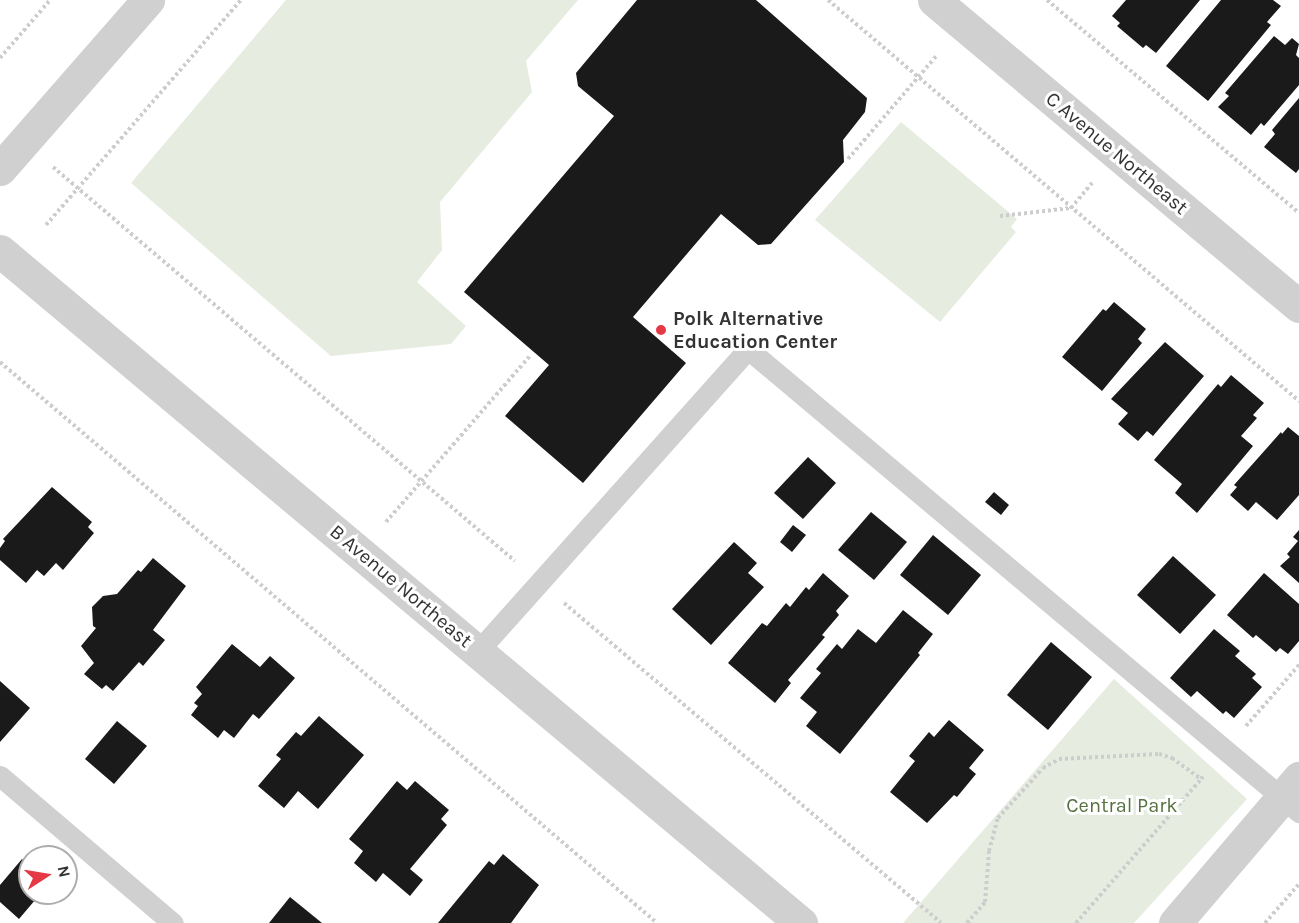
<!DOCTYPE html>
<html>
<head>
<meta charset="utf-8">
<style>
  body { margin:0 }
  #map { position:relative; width:1299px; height:923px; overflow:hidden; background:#fff; font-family:Karla,sans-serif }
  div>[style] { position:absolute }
  .green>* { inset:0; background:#e6ecdf }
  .building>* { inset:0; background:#1a1a1a }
  .path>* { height:4px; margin-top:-2px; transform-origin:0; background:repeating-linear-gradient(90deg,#cdcdcd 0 3px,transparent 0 6px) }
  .service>* { height:21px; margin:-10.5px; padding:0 10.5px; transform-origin:10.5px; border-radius:10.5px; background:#d0d0d0 }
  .minor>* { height:33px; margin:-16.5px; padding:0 16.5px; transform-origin:16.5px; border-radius:16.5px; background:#d0d0d0 }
  .tertiary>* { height:33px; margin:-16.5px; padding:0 16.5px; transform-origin:16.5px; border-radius:16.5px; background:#d0d0d0 }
  .dots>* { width:16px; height:16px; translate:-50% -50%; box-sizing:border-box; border:3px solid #fff; border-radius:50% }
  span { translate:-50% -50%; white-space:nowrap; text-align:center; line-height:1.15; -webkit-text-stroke:6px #fff; paint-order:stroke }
  .street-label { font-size:20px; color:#333 }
  .poi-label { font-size:20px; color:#333; font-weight:700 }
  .left { translate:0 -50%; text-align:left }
  .park-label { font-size:20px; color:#56703f }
  .north { position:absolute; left:18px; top:845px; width:60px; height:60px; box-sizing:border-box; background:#fff; border:2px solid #adadad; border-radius:50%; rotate:78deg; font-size:16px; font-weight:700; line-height:24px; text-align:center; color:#333 }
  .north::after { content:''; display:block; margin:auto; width:21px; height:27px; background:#e63946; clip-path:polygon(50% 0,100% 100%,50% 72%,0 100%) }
</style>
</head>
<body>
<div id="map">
  <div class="green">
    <div style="clip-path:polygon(286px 0,578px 0,526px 61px,532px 92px,440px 202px,442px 250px,417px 282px,466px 326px,451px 344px,331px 356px,131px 183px)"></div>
    <div style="clip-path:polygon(901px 122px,1017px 219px,1011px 227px,1016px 232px,940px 322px,815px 220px)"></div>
    <div style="clip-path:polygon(1114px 679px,1247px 799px,1134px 923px,903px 923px)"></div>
  </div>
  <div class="building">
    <div style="clip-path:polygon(637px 0,756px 0,867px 98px,865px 112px,843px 140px,844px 162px,771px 244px,758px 245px,721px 214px,633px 317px,686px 363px,583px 483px,505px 416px,549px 365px,464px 292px,614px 116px,578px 86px,576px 73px)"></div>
    <div style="clip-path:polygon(1126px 0,1200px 0,1156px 53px,1146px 45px,1143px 48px,1117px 26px,1120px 23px,1112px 16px)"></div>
    <div style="clip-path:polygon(1221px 0,1273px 0,1281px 6px,1267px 22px,1271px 25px,1208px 101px,1166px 66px)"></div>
    <div style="clip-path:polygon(1274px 36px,1285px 45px,1292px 38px,1299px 44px,1296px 55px,1299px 58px,1299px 85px,1264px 126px,1261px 123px,1251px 135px,1218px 107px,1229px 96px,1225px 93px)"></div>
    <div style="clip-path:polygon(1299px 98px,1299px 169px,1296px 173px,1264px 147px,1275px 134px,1272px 130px)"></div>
    <div style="clip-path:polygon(1114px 302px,1146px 329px,1138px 339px,1142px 343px,1102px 391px,1062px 357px,1103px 309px,1106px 311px)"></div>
    <div style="clip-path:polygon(1165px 342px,1204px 376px,1153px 436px,1147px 431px,1138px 441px,1118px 424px,1128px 413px,1111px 399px)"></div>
    <div style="clip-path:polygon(1231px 375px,1264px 403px,1253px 415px,1257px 418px,1241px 436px,1253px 446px,1197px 513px,1175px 493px,1182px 484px,1154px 460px,1218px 384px,1221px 387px)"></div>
    <div style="clip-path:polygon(1288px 427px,1299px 436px,1299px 495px,1277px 520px,1256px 502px,1248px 511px,1230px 495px,1237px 487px,1234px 485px,1281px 432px,1282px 434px)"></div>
    <div style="clip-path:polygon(808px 457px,836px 483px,803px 519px,774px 493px)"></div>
    <div style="clip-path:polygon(52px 487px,92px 522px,88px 527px,94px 533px,63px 570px,56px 563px,44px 576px,37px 570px,26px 583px,0 560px,0 548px,5px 541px,3px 539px)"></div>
    <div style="clip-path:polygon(994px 492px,1009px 505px,1001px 515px,985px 502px)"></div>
    <div style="clip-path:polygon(871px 512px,907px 542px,874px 580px,838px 550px)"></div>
    <div style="clip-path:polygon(793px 525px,806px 535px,792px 552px,780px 542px)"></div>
    <div style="clip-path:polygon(1299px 530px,1299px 583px,1280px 566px,1290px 557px,1287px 554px,1298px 541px,1293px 537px)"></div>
    <div style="clip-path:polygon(933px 535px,981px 575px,948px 615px,900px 575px)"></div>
    <div style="clip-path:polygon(734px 542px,757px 563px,748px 573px,764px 587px,711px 645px,672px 609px)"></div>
    <div style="clip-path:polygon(1173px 556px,1216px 595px,1180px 634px,1137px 595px)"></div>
    <div style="clip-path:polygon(153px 558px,186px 586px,153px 630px,165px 640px,143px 666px,139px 662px,113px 691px,106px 685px,102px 689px,84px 674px,94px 663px,81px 646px,96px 628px,93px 626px,92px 607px,103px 596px,117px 594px,138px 570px,141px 572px)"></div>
    <div style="clip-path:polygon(823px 573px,849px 596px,836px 611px,839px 615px,822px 635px,825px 637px,788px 680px,791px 683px,775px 703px,728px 663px,762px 623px,767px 626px,786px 603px,790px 607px,806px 587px,809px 590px)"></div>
    <div style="clip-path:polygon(1264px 573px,1299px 604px,1299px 641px,1288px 654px,1280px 648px,1276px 652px,1256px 635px,1253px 638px,1227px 615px)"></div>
    <div style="clip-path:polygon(903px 610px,933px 634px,918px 653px,920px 655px,840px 754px,806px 726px,817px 712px,800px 698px,821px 673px,816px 669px,837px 644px,842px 649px,858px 629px,876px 643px)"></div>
    <div style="clip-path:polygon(1214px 629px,1240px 651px,1235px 656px,1256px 674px,1252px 678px,1262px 687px,1234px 718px,1226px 711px,1223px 714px,1197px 691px,1191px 697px,1170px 678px)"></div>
    <div style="clip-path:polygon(1051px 642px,1092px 677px,1048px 730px,1007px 695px)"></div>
    <div style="clip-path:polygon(232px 644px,260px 667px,270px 656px,295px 678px,259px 719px,253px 714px,234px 738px,224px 730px,218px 738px,191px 715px,198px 706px,194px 703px,202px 694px,196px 687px)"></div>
    <div style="clip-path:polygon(0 681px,30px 708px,0 742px)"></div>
    <div style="clip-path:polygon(319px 716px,364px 755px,318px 809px,298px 791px,284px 808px,258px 786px,281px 759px,276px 755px,296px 732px,301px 736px)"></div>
    <div style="clip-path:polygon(949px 720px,984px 750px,969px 768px,976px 774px,957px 797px,954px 795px,927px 823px,890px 792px,915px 761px,909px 756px,929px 732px,934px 737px)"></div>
    <div style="clip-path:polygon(117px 721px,147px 746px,114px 784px,85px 759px)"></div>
    <div style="clip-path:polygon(397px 781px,407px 790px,415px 781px,449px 810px,441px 819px,447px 825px,410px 869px,423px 880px,410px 896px,383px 873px,376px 882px,354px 863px,363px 851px,349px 839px)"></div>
    <div style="clip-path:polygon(503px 854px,539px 885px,511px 923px,438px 923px,489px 861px,494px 865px)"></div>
    <div style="clip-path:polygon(22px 859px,30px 865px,30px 893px,41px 893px,19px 919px,0 902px,0 885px)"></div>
    <div style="clip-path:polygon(290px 897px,322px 923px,269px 923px)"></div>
  </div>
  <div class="path">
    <div style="left:828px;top:0;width:619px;rotate:40.41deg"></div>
    <div style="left:1047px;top:0;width:330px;rotate:40.2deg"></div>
    <div style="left:0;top:58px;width:77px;rotate:-49.2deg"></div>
    <div style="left:848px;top:159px;width:137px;rotate:-49.4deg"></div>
    <div style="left:53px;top:167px;width:607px;rotate:40.46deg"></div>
    <div style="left:1000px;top:216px;width:71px;rotate:-6.4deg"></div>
    <div style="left:1071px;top:208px;width:33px;rotate:-50deg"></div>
    <div style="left:46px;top:225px;width:298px;rotate:-49.1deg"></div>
    <div style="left:0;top:362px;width:864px;rotate:40.49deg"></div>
    <div style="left:386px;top:522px;width:220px;rotate:-49.1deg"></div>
    <div style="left:564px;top:603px;width:494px;rotate:40.3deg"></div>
    <div style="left:1246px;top:726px;width:81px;rotate:-49deg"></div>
    <div style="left:967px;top:923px;width:28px;rotate:-49deg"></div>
    <div style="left:985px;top:902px;width:51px;rotate:-85.5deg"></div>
    <div style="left:989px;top:851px;width:34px;rotate:-75deg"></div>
    <div style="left:998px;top:818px;width:67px;rotate:-48deg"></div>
    <div style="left:1043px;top:768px;width:18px;rotate:-29deg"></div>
    <div style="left:1059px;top:759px;width:100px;rotate:-2.9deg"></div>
    <div style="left:1159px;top:754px;width:14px;rotate:17deg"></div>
    <div style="left:1172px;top:758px;width:36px;rotate:36deg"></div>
    <div style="left:1201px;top:779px;width:5px;rotate:-53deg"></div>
    <div style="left:1076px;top:923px;width:191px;rotate:-49deg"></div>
    <div style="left:1265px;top:923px;width:52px;rotate:-48.9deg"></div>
  </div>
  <div class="service">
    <div style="left:478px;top:651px;width:405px;rotate:-48.2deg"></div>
    <div style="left:748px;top:349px;width:720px;rotate:40.04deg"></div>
    <div style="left:0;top:776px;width:227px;rotate:40.4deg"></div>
  </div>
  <div class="minor">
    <div style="left:934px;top:0;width:476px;rotate:40deg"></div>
    <div style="left:0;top:169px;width:225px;rotate:-48.8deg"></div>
    <div style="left:0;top:251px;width:1046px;rotate:40deg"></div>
  </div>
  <div class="tertiary">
    <div style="left:1175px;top:923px;width:191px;rotate:-49.5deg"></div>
  </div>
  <div class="dots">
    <div style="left:661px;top:330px;background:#e63946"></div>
  </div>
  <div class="street-label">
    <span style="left:1117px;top:153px;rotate:40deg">C Avenue Northeast</span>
    <span style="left:401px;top:586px;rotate:40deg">B Avenue Northeast</span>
  </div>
  <div class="poi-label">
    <span class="left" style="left:673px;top:330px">Polk Alternative<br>Education Center</span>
  </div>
  <div class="park-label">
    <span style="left:1122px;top:805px">Central Park</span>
  </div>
  <div class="north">N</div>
</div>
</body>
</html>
